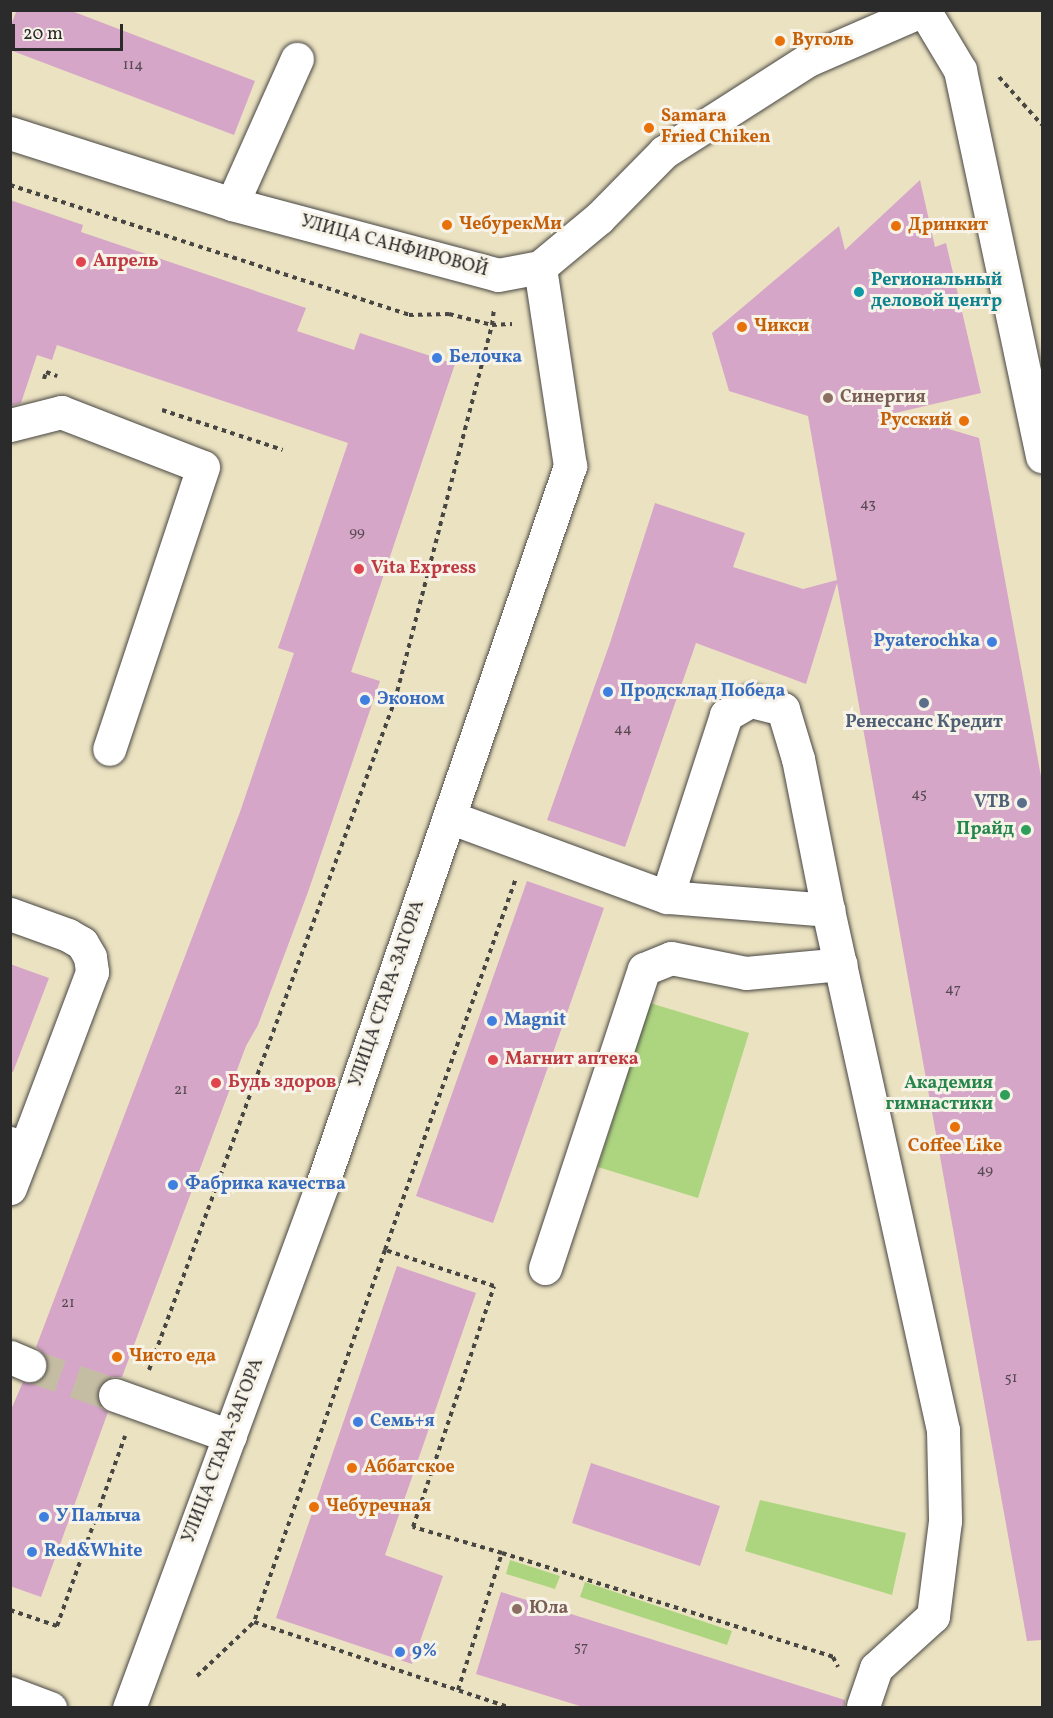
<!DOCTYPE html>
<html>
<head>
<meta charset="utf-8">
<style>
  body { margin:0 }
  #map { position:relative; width:1053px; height:1718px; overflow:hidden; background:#ebe2c1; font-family:Vollkorn,serif }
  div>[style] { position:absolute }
  .green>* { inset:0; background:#add580 }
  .building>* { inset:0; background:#d6a6c8 }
  .minor-tunnel>* { height:33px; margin-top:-16.5px; transform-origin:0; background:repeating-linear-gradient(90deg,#c5bda3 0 33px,transparent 0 49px) }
  .path>* { height:4px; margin-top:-2px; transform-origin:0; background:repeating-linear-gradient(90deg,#484642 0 4.5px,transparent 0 9px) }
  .roads { filter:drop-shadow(0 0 2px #484642) drop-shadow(0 0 2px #484642) }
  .minor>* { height:33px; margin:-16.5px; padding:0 16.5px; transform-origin:16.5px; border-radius:16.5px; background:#fff }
  .dots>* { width:16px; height:16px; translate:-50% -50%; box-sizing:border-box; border:3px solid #f7f3e8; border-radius:50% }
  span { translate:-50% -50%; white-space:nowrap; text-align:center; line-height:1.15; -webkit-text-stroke:6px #f7f3e8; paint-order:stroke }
  .number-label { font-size:15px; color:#564a52 }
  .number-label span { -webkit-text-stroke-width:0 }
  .food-label { font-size:18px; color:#c56008; font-weight:700 }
  .left { translate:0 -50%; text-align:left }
  .right { translate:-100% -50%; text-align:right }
  .street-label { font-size:18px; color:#2b2b2b }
  .health-label { font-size:18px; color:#be3a42; font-weight:700 }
  .culture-label { font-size:18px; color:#0d838f; font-weight:700 }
  .shop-label { font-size:18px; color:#366cbe; font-weight:700 }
  .education-label { font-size:18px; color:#785e54; font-weight:700 }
  .service-label { font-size:18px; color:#4e5e75; font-weight:700 }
  .leisure-label { font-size:18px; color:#27864d; font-weight:700 }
  .frame { position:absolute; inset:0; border:12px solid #2b2b2b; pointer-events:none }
  .scale { position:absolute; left:12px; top:24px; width:111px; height:27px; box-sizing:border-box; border:3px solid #2b2b2b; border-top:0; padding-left:8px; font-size:18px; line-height:21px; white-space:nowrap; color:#2b2b2b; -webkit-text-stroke:4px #f7f3e8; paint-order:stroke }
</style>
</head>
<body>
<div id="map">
  <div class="green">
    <div style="clip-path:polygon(650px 1003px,749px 1033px,698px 1198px,598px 1167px)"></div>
    <div style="clip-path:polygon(760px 1500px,906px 1533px,892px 1595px,745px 1551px)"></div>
    <div style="clip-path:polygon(510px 1560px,560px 1576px,555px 1589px,506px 1574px)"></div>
    <div style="clip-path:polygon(585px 1582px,732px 1631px,727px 1645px,580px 1597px)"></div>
  </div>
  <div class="building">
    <div style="clip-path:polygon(17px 10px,69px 10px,255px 81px,234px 135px,10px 50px,10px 27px)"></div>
    <div style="clip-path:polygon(920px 180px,935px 247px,946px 243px,981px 393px,895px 413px,979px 438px,1042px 782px,1042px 1640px,1027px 1641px,837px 583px,806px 684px,696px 643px,625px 847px,547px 820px,610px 643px,655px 503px,745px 533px,733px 567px,803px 589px,837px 580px,808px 416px,729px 391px,712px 333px,839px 226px,845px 250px)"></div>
    <div style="clip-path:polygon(10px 200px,83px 225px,81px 232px,306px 308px,297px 331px,354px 350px,360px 333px,455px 364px,351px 672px,380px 681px,308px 892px,258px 1025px,246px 1046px,122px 1377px,111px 1377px,102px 1381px,98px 1388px,97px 1399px,101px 1408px,108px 1412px,41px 1597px,10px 1586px,10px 1412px,23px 1382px,32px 1383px,40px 1380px,46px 1372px,47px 1362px,44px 1354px,36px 1347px,240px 812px,294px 653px,278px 648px,348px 443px,57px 345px,52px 360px,37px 355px,21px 403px,10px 406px)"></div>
    <div style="clip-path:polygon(527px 881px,604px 908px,493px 1223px,416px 1196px)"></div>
    <div style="clip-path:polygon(10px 964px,49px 978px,13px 1072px,10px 1071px)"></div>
    <div style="clip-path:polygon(397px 1266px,476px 1293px,385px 1555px,443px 1576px,412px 1664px,276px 1618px)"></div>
    <div style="clip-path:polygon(591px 1463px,720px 1506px,700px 1566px,572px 1523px)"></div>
    <div style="clip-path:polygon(501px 1592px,845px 1700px,845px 1707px,583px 1707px,476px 1674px)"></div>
  </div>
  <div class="minor-tunnel">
    <div style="left:29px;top:1365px;width:91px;rotate:19.2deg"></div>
  </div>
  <div class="path">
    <div style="left:999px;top:77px;width:64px;rotate:48.1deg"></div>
    <div style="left:10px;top:185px;width:420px;rotate:18deg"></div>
    <div style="left:409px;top:315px;width:40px;rotate:-1.4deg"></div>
    <div style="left:449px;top:314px;width:44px;rotate:14.3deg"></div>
    <div style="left:492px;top:325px;width:20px;rotate:-3deg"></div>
    <div style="left:44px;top:379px;width:7px;rotate:-74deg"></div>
    <div style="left:46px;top:372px;width:12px;rotate:20deg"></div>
    <div style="left:162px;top:410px;width:127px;rotate:18.3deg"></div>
    <div style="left:385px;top:1250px;width:392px;rotate:-70.6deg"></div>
    <div style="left:149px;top:1370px;width:714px;rotate:-69.84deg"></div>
    <div style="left:395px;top:700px;width:387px;rotate:-75.5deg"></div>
    <div style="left:492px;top:325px;width:17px;rotate:-83deg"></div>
    <div style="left:502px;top:1553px;width:93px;rotate:-163.7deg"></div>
    <div style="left:413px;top:1527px;width:254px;rotate:-71.4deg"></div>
    <div style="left:494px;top:1286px;width:115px;rotate:-161.7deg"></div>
    <div style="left:385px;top:1250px;width:394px;rotate:109.4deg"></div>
    <div style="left:254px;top:1622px;width:271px;rotate:18.5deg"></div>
    <div style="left:10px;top:1610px;width:50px;rotate:18.8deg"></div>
    <div style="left:57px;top:1626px;width:202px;rotate:-70.3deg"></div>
    <div style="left:197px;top:1676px;width:79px;rotate:-43.5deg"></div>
    <div style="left:458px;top:1690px;width:144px;rotate:-72.2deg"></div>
    <div style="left:502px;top:1553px;width:347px;rotate:17.4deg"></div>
    <div style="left:833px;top:1657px;width:11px;rotate:63deg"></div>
  </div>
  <div class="roads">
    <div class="minor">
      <div style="left:924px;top:10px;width:70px;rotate:59deg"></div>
      <div style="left:960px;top:70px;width:395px;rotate:78deg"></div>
      <div style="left:10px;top:133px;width:233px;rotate:17.7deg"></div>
      <div style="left:232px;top:204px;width:275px;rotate:14.9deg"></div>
      <div style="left:498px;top:275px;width:43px;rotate:-10.8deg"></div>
      <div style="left:540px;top:267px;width:77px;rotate:-39.7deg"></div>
      <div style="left:599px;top:218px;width:93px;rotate:-45.4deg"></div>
      <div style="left:664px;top:152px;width:171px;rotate:-32.6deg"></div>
      <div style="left:808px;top:60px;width:125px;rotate:-23.5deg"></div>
      <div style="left:232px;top:204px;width:159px;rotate:-65.9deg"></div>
      <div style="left:10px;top:425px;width:53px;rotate:-14.3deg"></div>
      <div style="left:61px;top:412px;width:152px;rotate:21.2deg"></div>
      <div style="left:203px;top:467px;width:297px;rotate:108.4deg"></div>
      <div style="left:449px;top:817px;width:232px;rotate:20.2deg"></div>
      <div style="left:667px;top:897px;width:162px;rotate:4.6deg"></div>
      <div style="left:828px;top:910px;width:154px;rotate:-101.2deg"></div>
      <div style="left:798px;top:759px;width:52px;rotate:-106.7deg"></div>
      <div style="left:783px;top:709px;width:34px;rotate:-166deg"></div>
      <div style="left:750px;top:701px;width:28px;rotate:150deg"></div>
      <div style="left:726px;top:715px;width:191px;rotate:108deg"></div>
      <div style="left:828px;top:910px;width:533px;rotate:77.53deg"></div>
      <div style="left:943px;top:1430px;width:91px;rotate:88.7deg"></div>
      <div style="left:945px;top:1521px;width:96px;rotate:97.2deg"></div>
      <div style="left:933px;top:1616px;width:77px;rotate:137.6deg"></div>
      <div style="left:876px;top:1668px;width:40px;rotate:108.9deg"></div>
      <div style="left:10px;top:914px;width:62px;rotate:19.9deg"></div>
      <div style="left:68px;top:935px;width:16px;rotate:30deg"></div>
      <div style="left:82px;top:943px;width:16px;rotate:60deg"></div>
      <div style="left:90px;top:957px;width:15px;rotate:82deg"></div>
      <div style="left:92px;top:972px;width:189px;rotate:110.7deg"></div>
      <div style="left:10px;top:1143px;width:16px;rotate:22deg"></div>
      <div style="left:25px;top:1149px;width:42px;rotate:111deg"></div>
      <div style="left:545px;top:1268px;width:315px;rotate:-71.7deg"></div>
      <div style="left:644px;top:969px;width:29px;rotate:-22deg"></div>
      <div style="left:671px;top:958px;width:76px;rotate:11.3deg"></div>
      <div style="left:746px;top:973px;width:95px;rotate:-5.4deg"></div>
      <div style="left:10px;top:1357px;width:21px;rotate:23deg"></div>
      <div style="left:115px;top:1395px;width:122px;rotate:19.6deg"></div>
      <div style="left:10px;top:1693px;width:43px;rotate:20.6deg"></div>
      <div style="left:129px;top:1708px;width:557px;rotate:-69.74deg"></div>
      <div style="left:322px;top:1185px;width:761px;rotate:-70.97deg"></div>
      <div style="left:570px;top:466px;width:201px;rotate:-98.6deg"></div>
    </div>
  </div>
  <div class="dots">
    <div style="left:780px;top:41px;background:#e8710a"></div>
    <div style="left:649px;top:128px;background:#e8710a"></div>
    <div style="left:447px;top:225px;background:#e8710a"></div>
    <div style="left:896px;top:226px;background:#e8710a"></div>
    <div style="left:81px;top:262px;background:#e0444e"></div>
    <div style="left:859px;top:292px;background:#0f9aa8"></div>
    <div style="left:742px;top:327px;background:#e8710a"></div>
    <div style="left:437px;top:358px;background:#3f7fe0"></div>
    <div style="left:828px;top:398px;background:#8d6e63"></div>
    <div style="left:964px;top:421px;background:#e8710a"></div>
    <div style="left:359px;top:569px;background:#e0444e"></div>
    <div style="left:992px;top:642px;background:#3f7fe0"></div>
    <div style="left:608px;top:692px;background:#3f7fe0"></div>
    <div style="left:365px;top:700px;background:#3f7fe0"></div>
    <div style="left:924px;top:703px;background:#5c6f8a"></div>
    <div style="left:1022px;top:803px;background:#5c6f8a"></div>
    <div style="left:1026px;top:830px;background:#2e9e5b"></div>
    <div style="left:492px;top:1021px;background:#3f7fe0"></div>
    <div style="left:493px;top:1060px;background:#e0444e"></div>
    <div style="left:216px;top:1083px;background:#e0444e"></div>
    <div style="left:1005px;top:1095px;background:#2e9e5b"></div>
    <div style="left:955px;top:1127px;background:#e8710a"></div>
    <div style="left:173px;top:1185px;background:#3f7fe0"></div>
    <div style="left:117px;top:1357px;background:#e8710a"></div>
    <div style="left:358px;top:1422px;background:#3f7fe0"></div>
    <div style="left:352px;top:1468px;background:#e8710a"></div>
    <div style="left:314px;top:1507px;background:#e8710a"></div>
    <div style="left:44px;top:1517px;background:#3f7fe0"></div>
    <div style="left:32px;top:1552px;background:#3f7fe0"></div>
    <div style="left:517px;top:1609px;background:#8d6e63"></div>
    <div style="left:400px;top:1652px;background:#3f7fe0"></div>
  </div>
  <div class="number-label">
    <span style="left:133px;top:66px">114</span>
    <span style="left:868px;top:505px">43</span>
    <span style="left:357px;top:533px">99</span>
    <span style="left:623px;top:730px">44</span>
    <span style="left:919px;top:795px">45</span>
    <span style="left:953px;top:990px">47</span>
    <span style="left:181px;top:1091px">21</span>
    <span style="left:985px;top:1171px">49</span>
    <span style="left:68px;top:1304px">21</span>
    <span style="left:1011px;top:1379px">51</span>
    <span style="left:581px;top:1648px">57</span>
  </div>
  <div class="food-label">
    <span class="left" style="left:792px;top:41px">Вуголь</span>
    <span class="left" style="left:661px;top:128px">Samara<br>Fried Chiken</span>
    <span class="left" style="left:459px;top:225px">ЧебурекМи</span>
    <span class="left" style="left:908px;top:226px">Дринкит</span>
    <span class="left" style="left:754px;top:327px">Чикси</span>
    <span class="right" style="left:952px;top:421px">Русский</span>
    <span style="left:955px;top:1147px">Coffee Like</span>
    <span class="left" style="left:129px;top:1357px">Чисто еда</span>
    <span class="left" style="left:364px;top:1468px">Аббатское</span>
    <span class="left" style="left:326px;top:1507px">Чебуречная</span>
  </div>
  <div class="street-label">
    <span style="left:394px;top:247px;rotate:15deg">УЛИЦА САНФИРОВОЙ</span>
    <span style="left:388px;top:994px;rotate:-71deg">УЛИЦА СТАРА-ЗАГОРА</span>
    <span style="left:224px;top:1451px;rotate:-69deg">УЛИЦА СТАРА-ЗАГОРА</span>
  </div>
  <div class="health-label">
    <span class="left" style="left:93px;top:262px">Апрель</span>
    <span class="left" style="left:371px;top:569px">Vita Express</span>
    <span class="left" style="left:505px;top:1060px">Магнит аптека</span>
    <span class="left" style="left:228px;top:1083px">Будь здоров</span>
  </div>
  <div class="culture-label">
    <span class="left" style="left:871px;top:292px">Региональный<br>деловой центр</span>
  </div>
  <div class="shop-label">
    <span class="left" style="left:449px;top:358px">Белочка</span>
    <span class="right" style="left:980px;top:642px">Pyaterochka</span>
    <span class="left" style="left:620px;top:692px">Продсклад Победа</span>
    <span class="left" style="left:377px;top:700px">Эконом</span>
    <span class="left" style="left:504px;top:1021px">Magnit</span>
    <span class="left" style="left:185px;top:1185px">Фабрика качества</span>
    <span class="left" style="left:370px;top:1422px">Семь+я</span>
    <span class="left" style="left:56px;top:1517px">У Палыча</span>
    <span class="left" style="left:44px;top:1552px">Red&amp;White</span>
    <span class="left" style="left:412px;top:1652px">9%</span>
  </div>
  <div class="education-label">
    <span class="left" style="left:840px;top:398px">Синергия</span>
    <span class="left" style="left:529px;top:1609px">Юла</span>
  </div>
  <div class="service-label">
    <span style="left:924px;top:723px">Ренессанс Кредит</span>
    <span class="right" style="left:1010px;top:803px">VTB</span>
  </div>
  <div class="leisure-label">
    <span class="right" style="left:1014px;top:830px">Прайд</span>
    <span class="right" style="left:993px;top:1095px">Академия<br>гимнастики</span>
  </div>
  <div class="frame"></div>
  <div class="scale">20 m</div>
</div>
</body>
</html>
